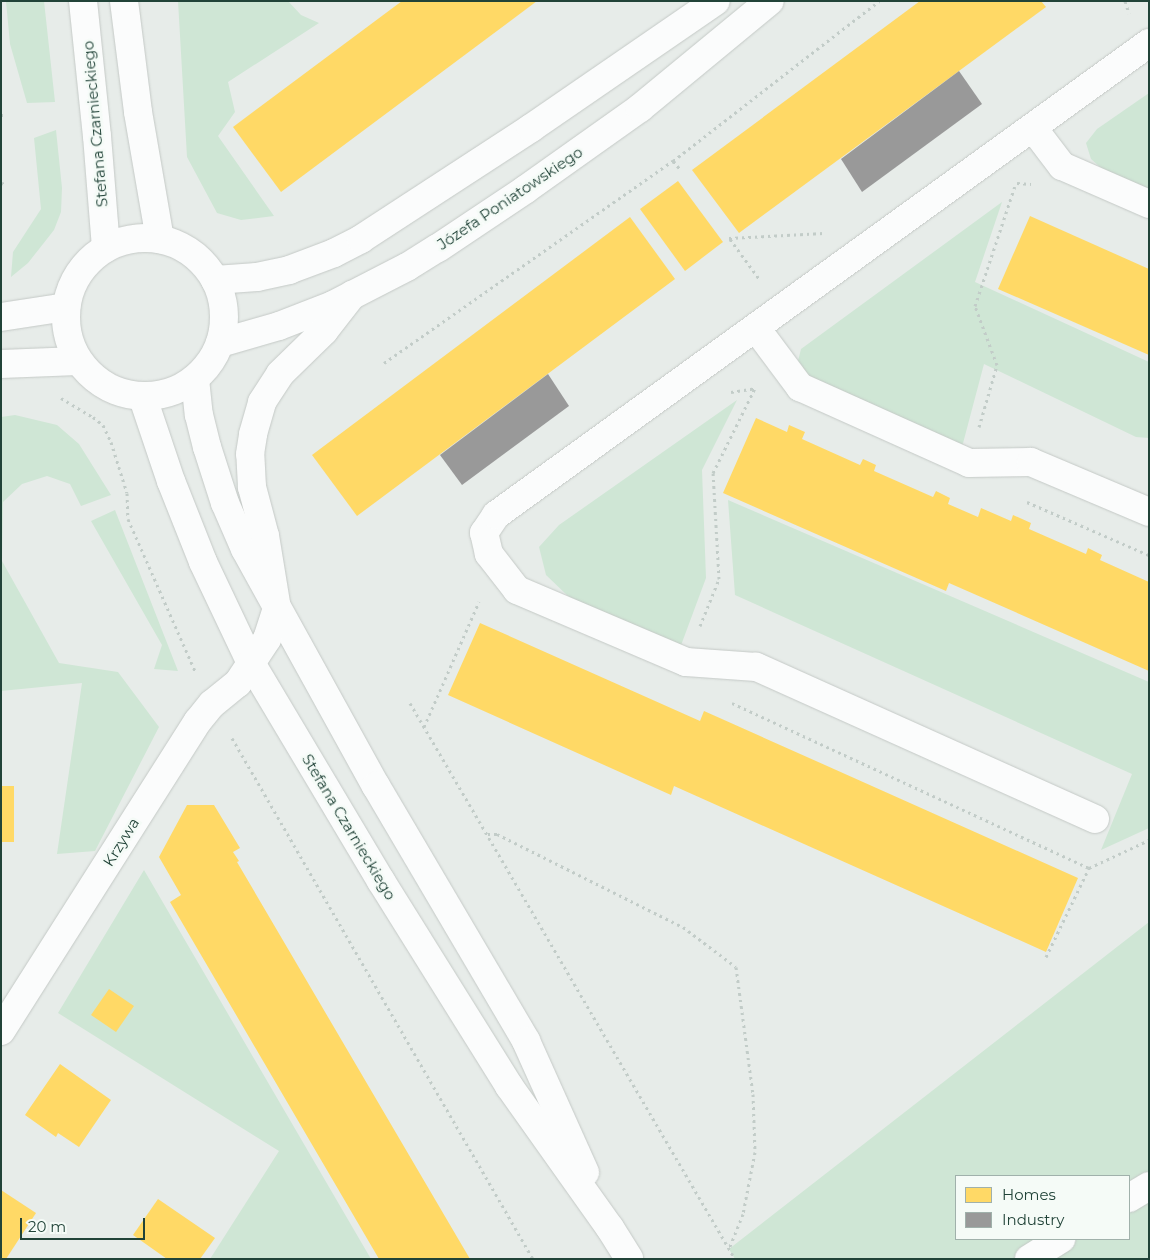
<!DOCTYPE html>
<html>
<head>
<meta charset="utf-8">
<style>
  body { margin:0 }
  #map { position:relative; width:1150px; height:1260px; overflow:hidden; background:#e7ece9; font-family:Montserrat,sans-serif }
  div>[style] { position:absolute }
  .green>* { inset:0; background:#cfe6d5 }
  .homes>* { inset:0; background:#ffd966 }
  .industry>* { inset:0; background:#999 }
  .path>* { height:3px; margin-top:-1.5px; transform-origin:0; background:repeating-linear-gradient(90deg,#c2ccc8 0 2.5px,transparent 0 6.5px) }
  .roads { filter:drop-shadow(0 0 1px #c4c9c6) drop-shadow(0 0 1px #c4c9c6) }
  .minor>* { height:28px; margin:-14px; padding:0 14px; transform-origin:14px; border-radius:14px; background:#fbfcfc }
  .minor>.ring { margin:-14px; padding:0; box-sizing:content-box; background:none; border:28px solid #fbfcfc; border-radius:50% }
  span { translate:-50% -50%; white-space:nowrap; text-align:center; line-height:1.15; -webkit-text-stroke:5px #f5fbf7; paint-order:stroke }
  .street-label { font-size:15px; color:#214338 }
  .frame { position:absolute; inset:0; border:2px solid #214338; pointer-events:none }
  .legend { position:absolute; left:955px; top:1175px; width:175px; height:65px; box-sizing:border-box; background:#f5fbf7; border:1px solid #a0b1ab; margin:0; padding:6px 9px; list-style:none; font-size:15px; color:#214338 }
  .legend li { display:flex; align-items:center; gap:10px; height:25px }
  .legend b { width:25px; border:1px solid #a0b1ab }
  .scale { position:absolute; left:20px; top:1218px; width:125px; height:22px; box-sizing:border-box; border:2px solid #214338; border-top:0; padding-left:6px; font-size:15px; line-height:18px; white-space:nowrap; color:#214338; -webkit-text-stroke:4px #f5fbf7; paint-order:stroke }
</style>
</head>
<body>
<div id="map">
  <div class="green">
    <div style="clip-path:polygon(6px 1px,44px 1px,55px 102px,27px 103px,10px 44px)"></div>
    <div style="clip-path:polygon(178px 1px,288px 1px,301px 15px,319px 23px,228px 82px,235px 112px,218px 136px,274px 216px,241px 220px,217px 213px,187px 157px)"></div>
    <div style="clip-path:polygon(1149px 93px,1149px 194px,1109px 175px,1091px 159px,1086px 143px,1097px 129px)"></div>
    <div style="clip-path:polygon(56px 130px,62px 188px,61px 212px,54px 230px,43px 244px,28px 263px,11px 277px,13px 252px,41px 209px,34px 138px)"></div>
    <div style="clip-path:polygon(1002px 202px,975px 282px,1149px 362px,1149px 438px,1136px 437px,984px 364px,962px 447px,804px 377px,798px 361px,801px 349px)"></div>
    <div style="clip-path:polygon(737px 400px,702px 470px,706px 578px,680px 648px,570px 598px,546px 575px,539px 547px,559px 525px)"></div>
    <div style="clip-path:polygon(15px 415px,57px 425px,79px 444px,111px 495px,81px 506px,70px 484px,47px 476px,22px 484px,3px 502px,2px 561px,59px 663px,118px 672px,159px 727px,95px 851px,57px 854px,82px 683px,1px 691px,1px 417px)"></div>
    <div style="clip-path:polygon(728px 500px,1149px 682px,1149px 828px,1101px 850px,1132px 774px,735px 595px)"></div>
    <div style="clip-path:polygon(115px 510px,178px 671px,154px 669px,162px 645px,91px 521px)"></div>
    <div style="clip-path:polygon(144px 870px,371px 1259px,210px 1259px,279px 1151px,58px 1013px)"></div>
    <div style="clip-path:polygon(evenodd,1149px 922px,1149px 1259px,735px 1259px,729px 1249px,1149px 922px,956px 1176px,1129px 1176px,1129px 1239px,956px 1239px,956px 1176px)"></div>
  </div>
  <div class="homes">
    <div style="clip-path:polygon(402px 1px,537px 1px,281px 192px,233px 127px)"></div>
    <div style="clip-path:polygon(920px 1px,1041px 1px,1046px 7px,739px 233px,692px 170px)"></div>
    <div style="clip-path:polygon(678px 181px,723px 242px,685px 271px,640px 209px)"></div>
    <div style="clip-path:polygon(1030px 216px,1149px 269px,1149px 355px,998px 289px)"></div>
    <div style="clip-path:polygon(630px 217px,675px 279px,357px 516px,312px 455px)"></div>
    <div style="clip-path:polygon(756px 418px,787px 432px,789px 425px,805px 432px,802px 439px,860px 465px,863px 459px,876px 465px,874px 471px,933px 497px,936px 491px,950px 498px,948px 504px,978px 517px,981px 508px,1011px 521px,1013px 515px,1031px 523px,1029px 529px,1086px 554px,1088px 548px,1102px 555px,1100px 560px,1149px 582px,1149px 671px,949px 583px,946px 591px,723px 493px)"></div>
    <div style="clip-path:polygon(480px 623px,700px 721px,704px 711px,1078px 878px,1046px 952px,674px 786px,671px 795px,448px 695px)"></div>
    <div style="clip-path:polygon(1px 786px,14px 786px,14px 842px,1px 842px)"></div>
    <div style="clip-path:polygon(187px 805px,214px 805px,240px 848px,233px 852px,239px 861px,237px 862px,470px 1259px,379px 1259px,170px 902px,181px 895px,159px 857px)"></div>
    <div style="clip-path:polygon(109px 989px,134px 1006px,116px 1032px,91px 1015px)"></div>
    <div style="clip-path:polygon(60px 1064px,111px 1100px,79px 1147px,58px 1133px,56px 1137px,25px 1115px)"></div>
    <div style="clip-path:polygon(1px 1190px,36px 1213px,6px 1259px,1px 1259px)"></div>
    <div style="clip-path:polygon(158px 1199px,215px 1238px,200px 1259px,167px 1259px,133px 1235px)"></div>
  </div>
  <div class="industry">
    <div style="clip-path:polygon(959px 71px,982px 104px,862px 192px,841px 159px)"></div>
    <div style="clip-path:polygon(548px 374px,569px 406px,462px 485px,440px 455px)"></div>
  </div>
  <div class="path">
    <div style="left:1125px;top:1px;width:13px;rotate:72deg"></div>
    <div style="left:1px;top:115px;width:3px"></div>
    <div style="left:673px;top:161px;width:11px;rotate:49deg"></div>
    <div style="left:1px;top:183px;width:6px;rotate:9deg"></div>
    <div style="left:1017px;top:183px;width:14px;rotate:4deg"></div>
    <div style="left:729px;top:238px;width:95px;rotate:-3deg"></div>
    <div style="left:730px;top:239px;width:51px;rotate:53.8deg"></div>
    <div style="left:384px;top:363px;width:353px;rotate:-35deg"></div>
    <div style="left:673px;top:161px;width:261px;rotate:-37.8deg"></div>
    <div style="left:731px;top:392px;width:26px;rotate:-9deg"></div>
    <div style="left:61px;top:398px;width:37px;rotate:31deg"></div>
    <div style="left:93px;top:417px;width:13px;rotate:39deg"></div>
    <div style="left:103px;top:425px;width:19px;rotate:65deg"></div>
    <div style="left:111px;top:442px;width:53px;rotate:72.6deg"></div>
    <div style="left:127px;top:493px;width:26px;rotate:88deg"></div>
    <div style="left:128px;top:519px;width:166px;rotate:66.2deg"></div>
    <div style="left:979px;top:427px;width:65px;rotate:-73.8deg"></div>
    <div style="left:997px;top:365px;width:63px;rotate:-110.4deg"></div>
    <div style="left:975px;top:306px;width:126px;rotate:-71.6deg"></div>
    <div style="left:1027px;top:502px;width:133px;rotate:23.5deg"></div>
    <div style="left:700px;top:626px;width:51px;rotate:-68deg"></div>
    <div style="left:719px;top:579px;width:106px;rotate:-93.2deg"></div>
    <div style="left:713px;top:473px;width:95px;rotate:-63.7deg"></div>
    <div style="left:410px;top:703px;width:644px;rotate:59.69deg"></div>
    <div style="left:732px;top:703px;width:393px;rotate:24.8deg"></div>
    <div style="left:424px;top:727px;width:137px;rotate:-66.3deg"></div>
    <div style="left:232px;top:738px;width:602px;rotate:59.98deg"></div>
    <div style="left:488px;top:834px;width:9px"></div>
    <div style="left:497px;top:834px;width:208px;rotate:26.6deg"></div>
    <div style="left:683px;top:927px;width:66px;rotate:37deg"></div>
    <div style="left:736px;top:967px;width:128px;rotate:82.4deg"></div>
    <div style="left:753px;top:1094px;width:58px;rotate:88deg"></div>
    <div style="left:755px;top:1152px;width:63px;rotate:101deg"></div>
    <div style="left:743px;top:1214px;width:38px;rotate:112deg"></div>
    <div style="left:1046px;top:957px;width:99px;rotate:-64.2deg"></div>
    <div style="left:1089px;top:868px;width:66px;rotate:-25deg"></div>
  </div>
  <div class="roads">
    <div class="minor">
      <div style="left:83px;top:1px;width:136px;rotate:84.1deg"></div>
      <div style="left:97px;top:136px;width:112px;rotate:85.4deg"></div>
      <div style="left:124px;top:1px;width:112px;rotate:82.8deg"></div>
      <div style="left:138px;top:112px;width:129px;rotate:80.2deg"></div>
      <div style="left:1033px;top:128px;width:48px;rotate:52.7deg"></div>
      <div style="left:1062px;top:166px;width:95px;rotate:23.6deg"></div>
      <div class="ring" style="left:66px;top:238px;width:130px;height:130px"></div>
      <div style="left:215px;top:280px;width:42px;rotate:-4.1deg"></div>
      <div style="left:257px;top:277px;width:33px;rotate:-12deg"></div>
      <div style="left:289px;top:270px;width:48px;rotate:-20.7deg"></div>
      <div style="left:334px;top:253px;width:30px;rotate:-27deg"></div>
      <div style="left:361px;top:239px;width:203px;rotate:-33.1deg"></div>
      <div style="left:531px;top:128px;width:224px;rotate:-34.5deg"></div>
      <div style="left:1px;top:317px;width:66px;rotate:-8.7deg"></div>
      <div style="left:756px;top:328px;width:74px;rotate:53.3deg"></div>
      <div style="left:800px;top:387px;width:185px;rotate:24.2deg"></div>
      <div style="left:969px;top:463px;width:62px;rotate:-0.9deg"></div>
      <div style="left:1031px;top:462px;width:128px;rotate:23deg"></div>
      <div style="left:220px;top:343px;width:61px;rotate:-16.1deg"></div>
      <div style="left:279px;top:326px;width:58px;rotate:-21.3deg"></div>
      <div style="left:333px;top:305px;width:83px;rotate:-27.2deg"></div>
      <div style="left:407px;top:267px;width:36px;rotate:-32deg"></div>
      <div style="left:438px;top:248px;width:106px;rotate:-33.8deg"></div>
      <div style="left:526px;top:189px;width:140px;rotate:-35.4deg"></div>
      <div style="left:640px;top:108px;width:168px;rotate:-39.5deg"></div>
      <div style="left:1px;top:364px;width:77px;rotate:-2.2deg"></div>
      <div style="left:195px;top:379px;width:36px;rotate:84deg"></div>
      <div style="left:199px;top:415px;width:33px;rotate:76deg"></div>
      <div style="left:207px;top:447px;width:59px;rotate:72.2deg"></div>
      <div style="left:225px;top:503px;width:50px;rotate:66.5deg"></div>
      <div style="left:245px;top:549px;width:271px;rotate:61.1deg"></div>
      <div style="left:376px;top:786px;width:296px;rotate:59.5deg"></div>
      <div style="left:526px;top:1041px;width:144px;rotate:65.8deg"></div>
      <div style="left:143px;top:398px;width:88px;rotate:71.4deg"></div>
      <div style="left:171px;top:481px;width:87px;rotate:68.4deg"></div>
      <div style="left:203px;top:562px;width:112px;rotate:64.6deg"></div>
      <div style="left:251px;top:663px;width:254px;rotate:59.2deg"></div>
      <div style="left:381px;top:881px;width:242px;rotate:58deg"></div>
      <div style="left:509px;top:1086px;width:174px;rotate:54.6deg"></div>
      <div style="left:610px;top:1228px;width:36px;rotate:58deg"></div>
      <div style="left:1095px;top:819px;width:372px;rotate:-155.8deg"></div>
      <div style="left:756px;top:667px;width:70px;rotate:-175.9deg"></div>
      <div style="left:686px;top:662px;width:184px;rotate:-156.9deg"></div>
      <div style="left:517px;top:590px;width:46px;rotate:-127.9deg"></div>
      <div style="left:489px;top:554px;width:22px;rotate:-103deg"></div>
      <div style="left:484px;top:533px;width:22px;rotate:-56deg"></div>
      <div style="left:496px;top:515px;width:806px;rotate:-35.86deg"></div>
      <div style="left:1px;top:1031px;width:367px;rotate:-57.6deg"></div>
      <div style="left:198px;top:721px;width:22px;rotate:-51deg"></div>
      <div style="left:212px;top:704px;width:33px;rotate:-39deg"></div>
      <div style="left:238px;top:683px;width:53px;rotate:-56.6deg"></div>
      <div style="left:267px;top:639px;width:32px;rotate:-72deg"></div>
      <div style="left:277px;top:609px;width:74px;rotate:-99.3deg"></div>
      <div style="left:265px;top:536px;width:51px;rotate:-104.9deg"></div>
      <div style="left:252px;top:487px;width:33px;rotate:-93deg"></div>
      <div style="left:250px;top:454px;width:20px;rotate:-81deg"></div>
      <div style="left:253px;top:434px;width:33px;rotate:-74deg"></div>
      <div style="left:262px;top:402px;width:33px;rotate:-57deg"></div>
      <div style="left:280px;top:374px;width:62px;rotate:-44.3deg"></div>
      <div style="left:324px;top:331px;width:46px;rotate:-52.1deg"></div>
      <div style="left:1129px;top:1198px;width:23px;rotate:-31deg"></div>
      <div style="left:1029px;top:1259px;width:38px;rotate:-32deg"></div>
    </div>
  </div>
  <div class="street-label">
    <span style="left:95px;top:124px;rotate:-95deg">Stefana Czarnieckiego</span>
    <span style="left:510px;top:198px;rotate:-34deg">Józefa Poniatowskiego</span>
    <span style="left:349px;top:827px;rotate:59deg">Stefana Czarnieckiego</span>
    <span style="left:121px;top:842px;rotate:-58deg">Krzywa</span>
  </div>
  <div class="frame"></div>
  <ul class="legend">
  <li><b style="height:14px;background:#ffd966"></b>Homes</li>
  <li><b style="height:14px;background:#999"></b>Industry</li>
  </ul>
  <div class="scale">20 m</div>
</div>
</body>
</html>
